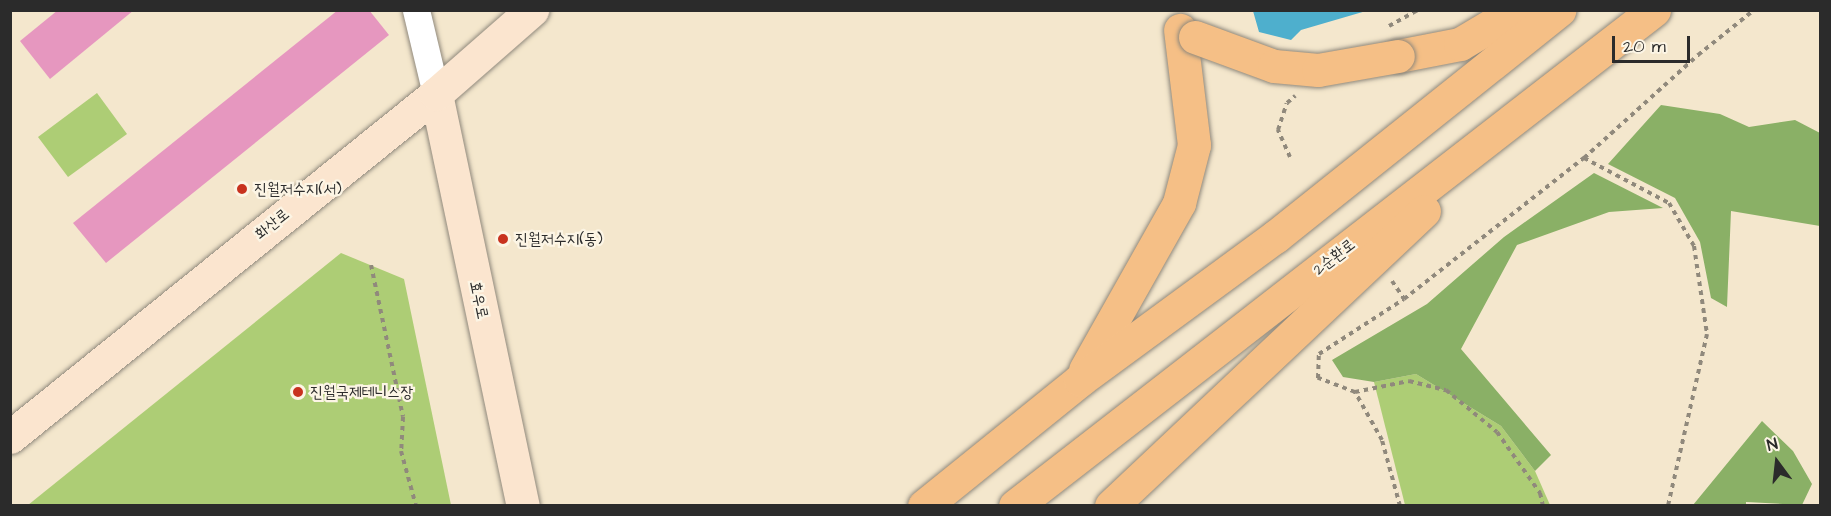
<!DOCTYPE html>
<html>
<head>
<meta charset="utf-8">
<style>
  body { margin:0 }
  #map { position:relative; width:1831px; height:516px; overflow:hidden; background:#f4e7cd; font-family:"Architects Daughter","Poor Story",sans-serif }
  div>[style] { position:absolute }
  .green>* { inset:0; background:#adcd75 }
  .forest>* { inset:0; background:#8ab066 }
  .water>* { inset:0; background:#4eafcd }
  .building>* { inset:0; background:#e697bf }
  .path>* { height:4px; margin-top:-2px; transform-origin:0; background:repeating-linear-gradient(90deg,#90897c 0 4.5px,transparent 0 9px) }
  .roads { filter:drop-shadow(0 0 2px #90897c) drop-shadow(0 0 2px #90897c) }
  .street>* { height:27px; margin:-13.5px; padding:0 13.5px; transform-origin:13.5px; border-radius:13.5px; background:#fff }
  .secondary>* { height:33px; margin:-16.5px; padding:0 16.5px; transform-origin:16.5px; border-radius:16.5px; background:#fbe5cf }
  .highway>* { height:33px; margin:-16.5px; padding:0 16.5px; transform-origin:16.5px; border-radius:16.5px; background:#f5bf86 }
  .bridges { filter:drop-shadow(0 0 2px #90897c) drop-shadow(0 0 2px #90897c) }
  .highway-bridge>* { height:33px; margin:-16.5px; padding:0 16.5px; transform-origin:16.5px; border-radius:16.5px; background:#f5bf86 }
  .dots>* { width:16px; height:16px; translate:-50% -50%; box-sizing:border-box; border:3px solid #fcf5e5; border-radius:50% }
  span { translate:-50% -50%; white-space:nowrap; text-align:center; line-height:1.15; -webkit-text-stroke:4.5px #fcf5e5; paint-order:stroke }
  .poi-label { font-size:16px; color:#2b2b2b }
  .left { translate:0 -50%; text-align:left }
  .street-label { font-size:16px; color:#2b2b2b }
  .frame { position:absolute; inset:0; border:12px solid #2b2b2b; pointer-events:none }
  .north { position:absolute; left:1747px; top:432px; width:60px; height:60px; -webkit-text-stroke:4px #fcf5e5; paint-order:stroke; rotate:345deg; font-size:16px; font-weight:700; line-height:24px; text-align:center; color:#2b2b2b }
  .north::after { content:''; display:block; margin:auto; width:21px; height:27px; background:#2b2b2b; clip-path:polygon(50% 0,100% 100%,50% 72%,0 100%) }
  .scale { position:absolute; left:1612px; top:36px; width:78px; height:27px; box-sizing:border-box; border:3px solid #2b2b2b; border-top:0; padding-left:8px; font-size:18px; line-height:21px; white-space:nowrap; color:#2b2b2b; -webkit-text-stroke:4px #fcf5e5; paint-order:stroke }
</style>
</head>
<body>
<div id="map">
  <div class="green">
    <div style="clip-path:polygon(97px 93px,127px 134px,68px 177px,38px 137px)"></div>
    <div style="clip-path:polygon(341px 253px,404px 279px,451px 505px,28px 505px)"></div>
    <div style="clip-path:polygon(1416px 374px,1501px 426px,1535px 471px,1550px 505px,1405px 505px,1374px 382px)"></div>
  </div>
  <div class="forest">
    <div style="clip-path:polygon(1661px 105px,1720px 114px,1749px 127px,1795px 120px,1820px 133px,1820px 226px,1731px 211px,1727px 307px,1711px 298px,1700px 242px,1675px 198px,1608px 164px)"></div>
    <div style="clip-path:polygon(1594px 173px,1663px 208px,1609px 212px,1517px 245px,1461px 349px,1551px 455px,1535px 471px,1501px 426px,1416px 374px,1374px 382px,1343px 377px,1332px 360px,1427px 304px,1504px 237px)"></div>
    <div style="clip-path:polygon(1762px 421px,1793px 451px,1812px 484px,1802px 505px,1746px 502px,1746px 505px,1693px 505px)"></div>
  </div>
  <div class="water">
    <div style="clip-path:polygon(1253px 11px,1253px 10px,1366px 11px,1301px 30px,1291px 40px,1259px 32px)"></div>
  </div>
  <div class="building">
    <div style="clip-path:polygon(58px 10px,134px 10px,50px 79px,20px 41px)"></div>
    <div style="clip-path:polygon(338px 10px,369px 10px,389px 35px,106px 263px,73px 223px)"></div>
  </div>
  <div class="path">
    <div style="left:1389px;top:26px;width:33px;rotate:-29deg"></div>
    <div style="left:1290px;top:157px;width:30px;rotate:-114deg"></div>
    <div style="left:1278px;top:130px;width:28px;rotate:-72deg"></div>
    <div style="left:1287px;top:103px;width:11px;rotate:-41deg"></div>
    <div style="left:1584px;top:158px;width:96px;rotate:27.9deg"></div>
    <div style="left:1669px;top:203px;width:50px;rotate:59.8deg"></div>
    <div style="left:1694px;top:246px;width:89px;rotate:81.6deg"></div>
    <div style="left:1707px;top:334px;width:176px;rotate:102.8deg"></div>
    <div style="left:371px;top:265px;width:155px;rotate:78.1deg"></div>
    <div style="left:403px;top:417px;width:34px;rotate:93deg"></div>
    <div style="left:401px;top:451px;width:57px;rotate:74.7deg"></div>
    <div style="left:1392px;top:281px;width:22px;rotate:56deg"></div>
    <div style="left:1355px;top:392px;width:55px;rotate:-11.5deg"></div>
    <div style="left:1409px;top:381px;width:38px;rotate:14deg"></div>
    <div style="left:1446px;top:390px;width:66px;rotate:39.5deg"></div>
    <div style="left:1497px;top:432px;width:75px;rotate:54.8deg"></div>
    <div style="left:1540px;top:493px;width:13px;rotate:77deg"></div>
    <div style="left:1400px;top:506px;width:68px;rotate:-105.3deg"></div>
    <div style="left:1382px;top:440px;width:55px;rotate:-119.4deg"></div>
    <div style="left:1355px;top:392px;width:40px;rotate:-159deg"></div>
    <div style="left:1318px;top:378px;width:24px;rotate:-88deg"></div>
    <div style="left:1319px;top:354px;width:101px;rotate:-32.9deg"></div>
    <div style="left:1404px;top:299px;width:229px;rotate:-38.1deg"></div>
    <div style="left:1584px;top:158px;width:154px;rotate:-42.1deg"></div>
    <div style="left:1698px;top:55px;width:72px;rotate:-38.8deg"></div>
  </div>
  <div class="roads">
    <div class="street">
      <div style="left:416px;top:10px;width:86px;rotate:76.6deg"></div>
    </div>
    <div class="secondary">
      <div style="left:436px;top:94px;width:421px;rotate:78.1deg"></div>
      <div style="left:10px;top:437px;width:547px;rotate:-38.84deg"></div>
      <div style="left:436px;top:94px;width:128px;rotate:-41.2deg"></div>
    </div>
    <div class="highway">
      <div style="left:1398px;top:56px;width:63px;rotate:-11deg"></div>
      <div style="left:1460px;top:44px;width:66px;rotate:-30.8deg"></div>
      <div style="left:1085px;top:370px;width:192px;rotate:-60.6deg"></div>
      <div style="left:1179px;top:203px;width:60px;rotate:-75.5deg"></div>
      <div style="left:1194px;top:145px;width:116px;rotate:-96.9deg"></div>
      <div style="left:924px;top:506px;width:201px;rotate:-38.9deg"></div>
      <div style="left:1080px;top:380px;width:242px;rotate:-36.3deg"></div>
      <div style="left:1275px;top:237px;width:364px;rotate:-38.6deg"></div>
      <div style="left:1015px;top:506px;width:809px;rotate:-37.82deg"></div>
      <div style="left:1111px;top:506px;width:430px;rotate:-43.3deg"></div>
    </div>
  </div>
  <div class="bridges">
    <div class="highway-bridge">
      <div style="left:1195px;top:37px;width:84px;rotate:20.2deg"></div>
      <div style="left:1274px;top:66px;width:44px;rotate:5.2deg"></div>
      <div style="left:1318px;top:70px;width:81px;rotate:-9.9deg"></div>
    </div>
  </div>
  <div class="dots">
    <div style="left:242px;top:189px;background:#c8321e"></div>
    <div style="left:503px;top:239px;background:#c8321e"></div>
    <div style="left:298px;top:392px;background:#c8321e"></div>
  </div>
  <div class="poi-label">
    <span class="left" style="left:254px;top:189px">진월저수지(서)</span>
    <span class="left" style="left:515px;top:239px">진월저수지(동)</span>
    <span class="left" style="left:310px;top:392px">진월국제테니스장</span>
  </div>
  <div class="street-label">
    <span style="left:272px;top:224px;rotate:-39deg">화산로</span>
    <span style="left:1334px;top:257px;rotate:-38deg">2순환로</span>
    <span style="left:479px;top:300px;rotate:78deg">효우로</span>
  </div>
  <div class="frame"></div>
  <div class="north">N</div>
  <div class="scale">20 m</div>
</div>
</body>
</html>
